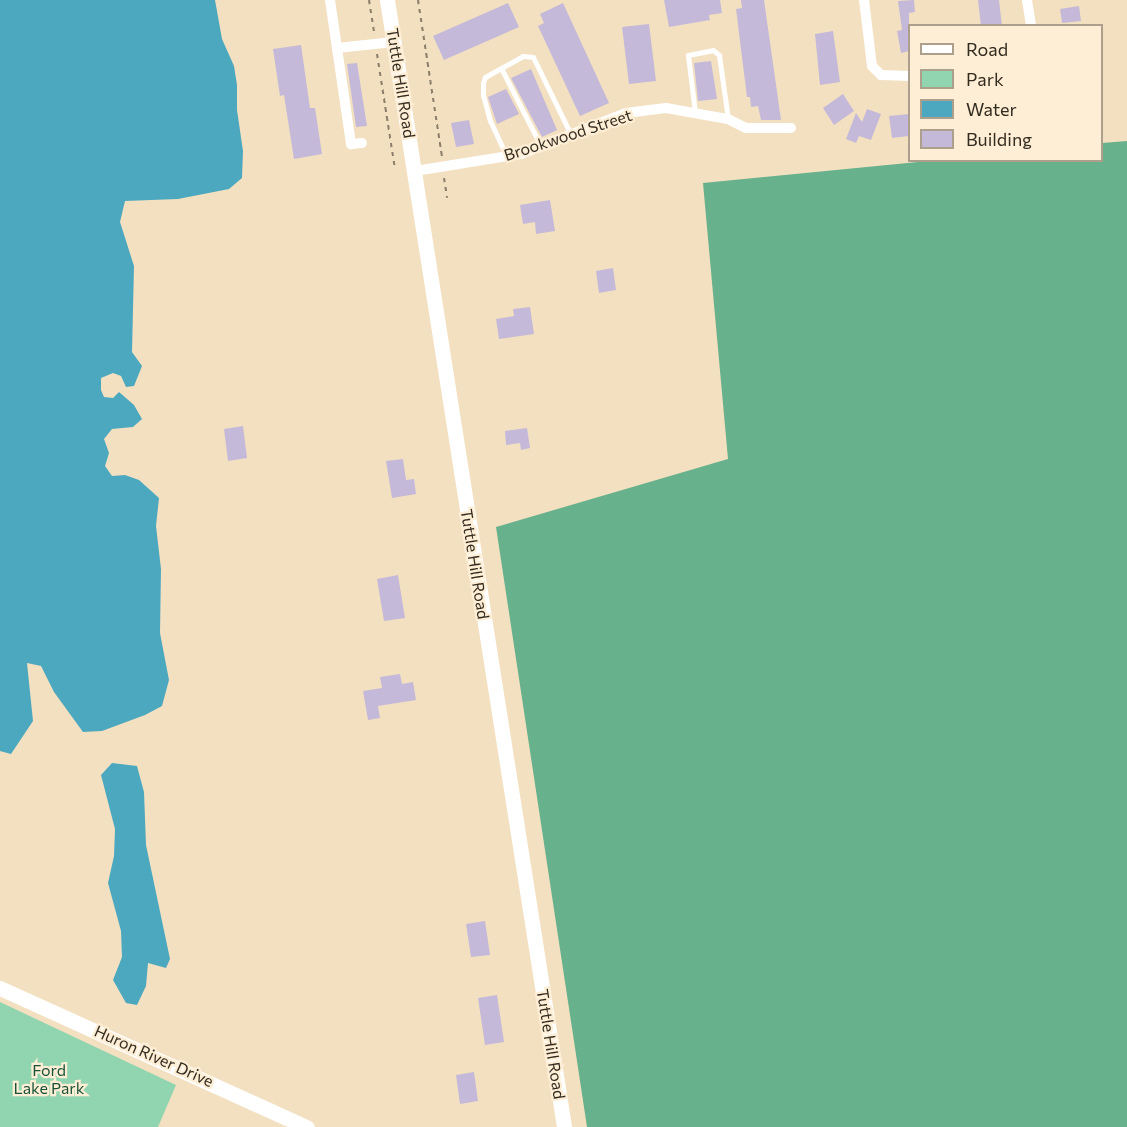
<!DOCTYPE html>
<html>
<head>
<meta charset="utf-8">
<style>
  body { margin:0 }
  #map { position:relative; width:1127px; height:1127px; overflow:hidden; background:#f3e0c1; font-family:Commissioner,sans-serif }
  div>[style] { position:absolute }
  .green>* { inset:0; background:#91d4b0 }
  .forest>* { inset:0; background:#67b18c }
  .water>* { inset:0; background:#4ca8bf }
  .building>* { inset:0; background:#c4b9d8 }
  .path>* { height:2px; margin-top:-1px; transform-origin:0; background:repeating-linear-gradient(90deg,#8a7d69 0 4.5px,transparent 0 9px) }
  .service>* { height:5px; margin:-2.5px; padding:0 2.5px; transform-origin:2.5px; border-radius:2.5px; background:#fff }
  .minor>* { height:10px; margin:-5px; padding:0 5px; transform-origin:5px; border-radius:5px; background:#fff }
  .secondary>* { height:15px; margin:-7.5px; padding:0 7.5px; transform-origin:7.5px; border-radius:7.5px; background:#fff }
  span { translate:-50% -50%; white-space:nowrap; text-align:center; line-height:1.15; -webkit-text-stroke:4.5px #feeed5; paint-order:stroke }
  .street-label { font-size:16px; color:#322b1f }
  .park-label { font-size:16px; color:#185238 }
  .legend { position:absolute; left:908px; top:24px; width:195px; height:138px; box-sizing:border-box; background:#feeed5; border:2px solid #aca08c; margin:0; padding:8px 10px; list-style:none; font-size:18px; color:#322b1f }
  .legend li { display:flex; align-items:center; gap:12px; height:30px }
  .legend b { width:30px; border:2px solid #aca08c }
</style>
</head>
<body>
<div id="map">
  <div class="green">
    <div style="clip-path:polygon(0 1002px,176px 1085px,158px 1127px,0 1127px)"></div>
  </div>
  <div class="forest">
    <div style="clip-path:polygon(1127px 141px,1127px 1127px,587px 1127px,496px 527px,728px 459px,703px 183px,928px 161px,1102px 160px,1102px 143px)"></div>
  </div>
  <div class="water">
    <div style="clip-path:polygon(0 0,215px 0,222px 39px,234px 66px,237px 85px,237px 110px,243px 151px,242px 178px,229px 189px,178px 199px,125px 201px,120px 222px,134px 266px,132px 352px,142px 366px,134px 386px,126px 387px,121px 376px,113px 373px,101px 378px,101px 390px,104px 397px,113px 398px,119px 392px,134px 405px,142px 419px,133px 427px,112px 429px,104px 439px,109px 453px,105px 466px,112px 476px,125px 475px,139px 480px,159px 498px,156px 526px,161px 569px,160px 633px,169px 680px,162px 706px,145px 715px,102px 731px,83px 732px,54px 692px,41px 666px,27px 663px,33px 721px,11px 754px,0 751px)"></div>
    <div style="clip-path:polygon(112px 763px,137px 766px,144px 792px,146px 845px,170px 959px,166px 968px,148px 963px,146px 986px,137px 1005px,126px 1003px,113px 980px,122px 957px,121px 931px,108px 883px,114px 856px,115px 829px,101px 775px)"></div>
  </div>
  <div class="building">
    <div style="clip-path:polygon(664px 0,720px 0,722px 13px,709px 15px,710px 20px,669px 27px)"></div>
    <div style="clip-path:polygon(741px 0,764px 0,781px 120px,761px 120px,758px 106px,751px 107px,750px 97px,747px 97px,736px 9px,742px 8px)"></div>
    <div style="clip-path:polygon(914px 0,915px 12px,909px 13px,909px 51px,901px 53px,897px 31px,902px 30px,898px 1px)"></div>
    <div style="clip-path:polygon(978px 0,999px 0,1002px 26px,981px 26px)"></div>
    <div style="clip-path:polygon(508px 3px,519px 27px,444px 60px,433px 36px)"></div>
    <div style="clip-path:polygon(563px 3px,609px 103px,580px 116px,538px 26px,544px 23px,540px 14px)"></div>
    <div style="clip-path:polygon(1079px 6px,1081px 21px,1062px 23px,1060px 9px)"></div>
    <div style="clip-path:polygon(649px 24px,656px 81px,629px 84px,622px 27px)"></div>
    <div style="clip-path:polygon(833px 31px,840px 82px,820px 85px,815px 34px)"></div>
    <div style="clip-path:polygon(301px 45px,310px 108px,315px 108px,322px 154px,294px 159px,284px 95px,280px 96px,273px 49px)"></div>
    <div style="clip-path:polygon(711px 61px,717px 99px,698px 101px,694px 63px)"></div>
    <div style="clip-path:polygon(357px 63px,367px 126px,356px 127px,347px 64px)"></div>
    <div style="clip-path:polygon(531px 69px,557px 130px,542px 137px,511px 78px)"></div>
    <div style="clip-path:polygon(506px 89px,519px 114px,497px 124px,488px 97px)"></div>
    <div style="clip-path:polygon(843px 94px,854px 111px,834px 125px,823px 108px)"></div>
    <div style="clip-path:polygon(867px 109px,881px 114px,871px 140px,859px 136px,856px 143px,846px 139px,856px 113px,862px 122px)"></div>
    <div style="clip-path:polygon(909px 114px,909px 136px,892px 138px,889px 116px)"></div>
    <div style="clip-path:polygon(469px 120px,474px 144px,456px 147px,451px 123px)"></div>
    <div style="clip-path:polygon(550px 200px,555px 231px,536px 234px,535px 222px,523px 224px,520px 205px)"></div>
    <div style="clip-path:polygon(613px 268px,616px 290px,599px 293px,596px 271px)"></div>
    <div style="clip-path:polygon(530px 307px,534px 334px,499px 339px,496px 319px,514px 316px,513px 309px)"></div>
    <div style="clip-path:polygon(243px 426px,247px 458px,228px 461px,224px 429px)"></div>
    <div style="clip-path:polygon(527px 428px,530px 448px,521px 450px,520px 443px,506px 445px,505px 431px)"></div>
    <div style="clip-path:polygon(403px 459px,406px 480px,414px 479px,416px 494px,392px 498px,386px 461px)"></div>
    <div style="clip-path:polygon(398px 575px,405px 618px,384px 621px,377px 579px)"></div>
    <div style="clip-path:polygon(400px 674px,402px 684px,413px 682px,416px 700px,378px 706px,380px 718px,368px 720px,363px 691px,382px 688px,380px 677px)"></div>
    <div style="clip-path:polygon(485px 921px,490px 955px,471px 957px,466px 924px)"></div>
    <div style="clip-path:polygon(497px 995px,504px 1042px,485px 1045px,478px 998px)"></div>
    <div style="clip-path:polygon(474px 1072px,478px 1101px,460px 1104px,456px 1075px)"></div>
  </div>
  <div class="path">
    <div style="left:369px;top:0;width:33px;rotate:81deg"></div>
    <div style="left:418px;top:0;width:159px;rotate:81.3deg"></div>
    <div style="left:377px;top:54px;width:116px;rotate:81.1deg"></div>
    <div style="left:444px;top:178px;width:20px;rotate:81deg"></div>
  </div>
  <div class="service">
    <div style="left:501px;top:68px;width:88px;rotate:62.9deg"></div>
    <div style="left:695px;top:113px;width:58px;rotate:-96.9deg"></div>
    <div style="left:688px;top:55px;width:25px;rotate:-11deg"></div>
    <div style="left:713px;top:50px;width:8px;rotate:40deg"></div>
    <div style="left:719px;top:55px;width:65px;rotate:82deg"></div>
    <div style="left:507px;top:157px;width:40px;rotate:-115deg"></div>
    <div style="left:490px;top:121px;width:27px;rotate:-105deg"></div>
    <div style="left:483px;top:95px;width:12px;rotate:-90deg"></div>
    <div style="left:483px;top:83px;width:6px;rotate:-72deg"></div>
    <div style="left:485px;top:77px;width:43px;rotate:-28.9deg"></div>
    <div style="left:523px;top:56px;width:10px;rotate:6deg"></div>
    <div style="left:533px;top:57px;width:87px;rotate:64deg"></div>
  </div>
  <div class="minor">
    <div style="left:330px;top:0;width:146px;rotate:81.7deg"></div>
    <div style="left:351px;top:144px;width:11px;rotate:-5deg"></div>
    <div style="left:864px;top:0;width:66px;rotate:83.1deg"></div>
    <div style="left:872px;top:66px;width:13px;rotate:45deg"></div>
    <div style="left:881px;top:75px;width:29px;rotate:2deg"></div>
    <div style="left:1027px;top:0;width:26px;rotate:81deg"></div>
    <div style="left:337px;top:48px;width:57px;rotate:-6deg"></div>
    <div style="left:415px;top:171px;width:107px;rotate:-9.1deg"></div>
    <div style="left:521px;top:154px;width:113px;rotate:-21.3deg"></div>
    <div style="left:626px;top:113px;width:40px;rotate:-7.1deg"></div>
    <div style="left:666px;top:108px;width:63px;rotate:10.1deg"></div>
    <div style="left:728px;top:119px;width:20px;rotate:27deg"></div>
    <div style="left:746px;top:128px;width:45px"></div>
  </div>
  <div class="secondary">
    <div style="left:387px;top:0;width:1141px;rotate:81.07deg"></div>
    <div style="left:0;top:988px;width:337px;rotate:24.4deg"></div>
  </div>
  <div class="street-label">
    <span style="left:401px;top:83px;rotate:81deg">Tuttle Hill Road</span>
    <span style="left:568px;top:135px;rotate:-18deg">Brookwood Street</span>
    <span style="left:475px;top:564px;rotate:81deg">Tuttle Hill Road</span>
    <span style="left:551px;top:1044px;rotate:81deg">Tuttle Hill Road</span>
    <span style="left:154px;top:1056px;rotate:24deg">Huron River Drive</span>
  </div>
  <div class="park-label">
    <span style="left:49px;top:1079px">Ford<br>Lake Park</span>
  </div>
  <ul class="legend">
  <li><b style="height:8px;background:#fff"></b>Road</li>
  <li><b style="height:16px;background:#91d4b0"></b>Park</li>
  <li><b style="height:16px;background:#4ca8bf"></b>Water</li>
  <li><b style="height:16px;background:#c4b9d8"></b>Building</li>
  </ul>
</div>
</body>
</html>
